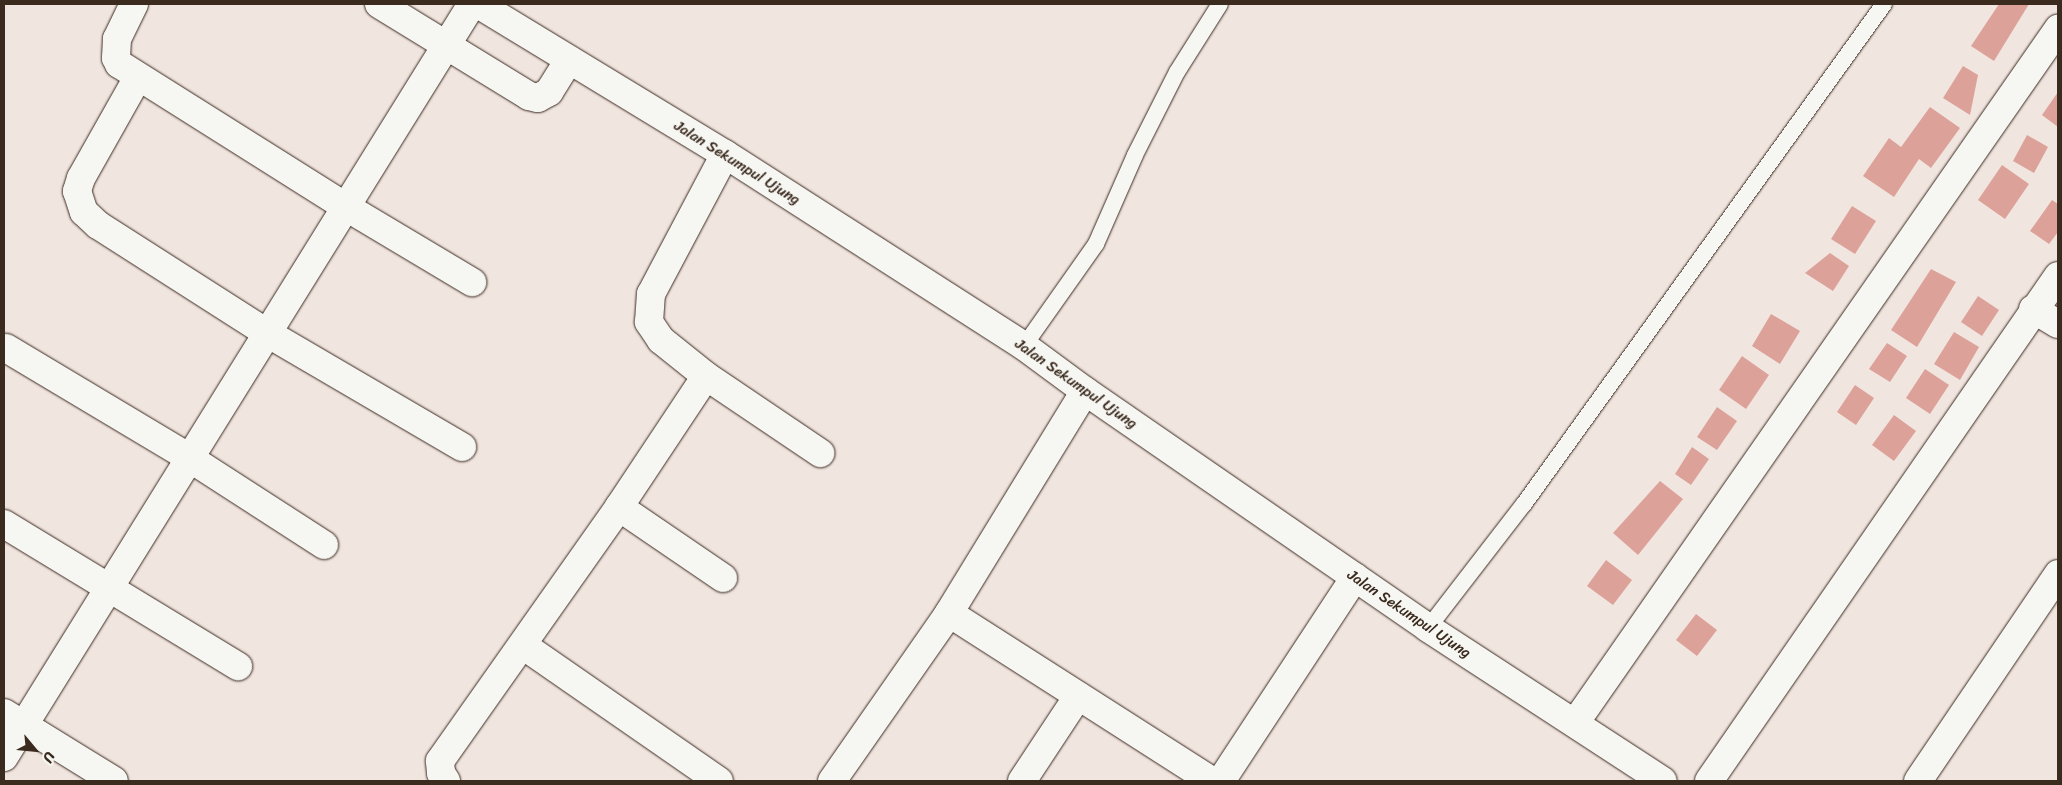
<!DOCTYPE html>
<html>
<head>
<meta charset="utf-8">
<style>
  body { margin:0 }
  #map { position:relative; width:2062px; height:785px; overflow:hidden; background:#f1e5e0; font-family:Sriracha,sans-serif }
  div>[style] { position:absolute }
  .building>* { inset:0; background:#dca299 }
  .roads { filter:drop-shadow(0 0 1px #3b2a1e) drop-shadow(0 0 1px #3b2a1e) }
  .service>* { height:16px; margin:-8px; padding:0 8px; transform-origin:8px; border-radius:8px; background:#f6f6f2 }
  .minor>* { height:28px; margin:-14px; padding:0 14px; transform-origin:14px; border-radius:14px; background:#f6f6f2 }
  .secondary>* { height:28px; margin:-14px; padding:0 14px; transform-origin:14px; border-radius:14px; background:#f6f6f2 }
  span { translate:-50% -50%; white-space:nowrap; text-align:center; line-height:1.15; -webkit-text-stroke:4px #f6f6f2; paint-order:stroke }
  .street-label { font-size:15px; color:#3b2a1e }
  .frame { position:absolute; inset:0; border:5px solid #3b2a1e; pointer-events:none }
  .north { position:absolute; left:10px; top:725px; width:50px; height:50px; -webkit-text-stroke:4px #f6f6f2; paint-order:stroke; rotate:118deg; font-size:14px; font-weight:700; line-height:20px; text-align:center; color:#3b2a1e }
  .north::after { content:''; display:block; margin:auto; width:18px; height:22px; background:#3b2a1e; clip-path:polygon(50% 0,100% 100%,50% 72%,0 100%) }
</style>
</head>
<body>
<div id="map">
  <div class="building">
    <div style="clip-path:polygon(1999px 4px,2029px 4px,1994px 61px,1971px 46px)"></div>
    <div style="clip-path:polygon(1963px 66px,1978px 75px,1970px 115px,1943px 98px)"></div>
    <div style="clip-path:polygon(2058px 92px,2058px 127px,2042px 115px)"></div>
    <div style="clip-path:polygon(1930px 107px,1960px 128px,1931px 168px,1919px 159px,1894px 197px,1863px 176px,1889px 138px,1901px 147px)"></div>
    <div style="clip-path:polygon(2027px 135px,2048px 147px,2034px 173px,2013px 161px)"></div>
    <div style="clip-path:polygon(2002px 165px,2029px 184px,2005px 219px,1978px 200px)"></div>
    <div style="clip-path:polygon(2052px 200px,2058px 204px,2058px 232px,2049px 244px,2030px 231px)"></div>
    <div style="clip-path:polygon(1852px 206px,1876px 221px,1855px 254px,1831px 239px)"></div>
    <div style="clip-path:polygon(1830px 253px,1849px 266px,1833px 291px,1805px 273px)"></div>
    <div style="clip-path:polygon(1931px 269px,1956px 282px,1917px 347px,1891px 330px)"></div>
    <div style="clip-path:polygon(1978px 296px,1999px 310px,1982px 336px,1961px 322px)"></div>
    <div style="clip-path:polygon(1771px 314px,1800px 331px,1780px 364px,1752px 346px)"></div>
    <div style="clip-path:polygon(1954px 332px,1979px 347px,1960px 380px,1934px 364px)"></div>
    <div style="clip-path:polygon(1887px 343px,1907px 356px,1890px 382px,1869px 369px)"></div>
    <div style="clip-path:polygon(1742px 356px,1769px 375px,1746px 409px,1719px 390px)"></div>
    <div style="clip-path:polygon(1925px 369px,1949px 385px,1930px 414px,1906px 398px)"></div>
    <div style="clip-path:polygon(1855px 385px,1874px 398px,1856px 425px,1837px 412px)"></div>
    <div style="clip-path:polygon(1717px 407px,1737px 421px,1717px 450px,1697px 437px)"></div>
    <div style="clip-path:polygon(1894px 415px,1916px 431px,1894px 461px,1872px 445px)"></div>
    <div style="clip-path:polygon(1692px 447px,1709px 459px,1691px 485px,1675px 474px)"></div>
    <div style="clip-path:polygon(1660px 481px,1683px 499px,1638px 555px,1613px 533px)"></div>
    <div style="clip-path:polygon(1606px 560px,1632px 580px,1613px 605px,1587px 586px)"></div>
    <div style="clip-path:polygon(1696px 614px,1717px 630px,1697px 656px,1676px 640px)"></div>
  </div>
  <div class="roads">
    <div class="service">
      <div style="left:1024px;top:346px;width:125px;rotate:-54.8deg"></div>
      <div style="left:1096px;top:244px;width:97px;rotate:-66.3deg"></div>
      <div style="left:1135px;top:155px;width:93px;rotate:-63.2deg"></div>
      <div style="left:1177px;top:72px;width:80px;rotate:-57.7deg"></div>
      <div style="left:1428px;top:628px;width:157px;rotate:-52.3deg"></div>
      <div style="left:1524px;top:504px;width:616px;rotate:-54.25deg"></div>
    </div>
    <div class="minor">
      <div style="left:134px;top:4px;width:39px;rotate:116deg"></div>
      <div style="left:117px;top:39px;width:19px;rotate:93deg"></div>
      <div style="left:116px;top:58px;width:7px;rotate:63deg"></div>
      <div style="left:119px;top:64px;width:268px;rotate:32.2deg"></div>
      <div style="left:346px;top:207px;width:147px;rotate:30.8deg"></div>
      <div style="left:379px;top:4px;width:176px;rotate:31.5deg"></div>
      <div style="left:529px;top:96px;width:9px;rotate:13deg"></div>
      <div style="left:538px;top:98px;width:13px;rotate:-29deg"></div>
      <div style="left:549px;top:92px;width:38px;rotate:-58deg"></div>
      <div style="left:138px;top:77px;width:116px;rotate:119.4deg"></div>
      <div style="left:81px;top:178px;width:14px;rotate:107deg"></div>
      <div style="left:77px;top:191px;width:22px;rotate:72deg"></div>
      <div style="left:84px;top:212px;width:19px;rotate:43deg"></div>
      <div style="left:98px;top:225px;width:201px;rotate:32.6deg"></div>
      <div style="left:267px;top:333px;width:226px;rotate:30.3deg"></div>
      <div style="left:2033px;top:309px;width:29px;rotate:31deg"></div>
      <div style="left:6px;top:348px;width:212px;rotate:30.9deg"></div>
      <div style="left:188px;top:457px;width:162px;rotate:32.9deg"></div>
      <div style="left:706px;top:376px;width:138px;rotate:34deg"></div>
      <div style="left:619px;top:507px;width:126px;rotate:34.3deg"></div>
      <div style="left:4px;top:524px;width:274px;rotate:31.3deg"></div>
      <div style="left:949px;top:613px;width:312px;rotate:32.6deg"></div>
      <div style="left:524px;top:646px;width:237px;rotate:34.7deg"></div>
      <div style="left:4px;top:713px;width:129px;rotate:31.7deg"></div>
      <div style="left:1575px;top:723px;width:846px;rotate:-55.16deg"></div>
      <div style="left:4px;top:757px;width:887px;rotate:-58.14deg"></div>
      <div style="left:446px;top:781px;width:9px;rotate:-122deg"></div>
      <div style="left:441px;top:773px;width:12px;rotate:-95deg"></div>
      <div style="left:440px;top:761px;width:311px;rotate:-54.8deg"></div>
      <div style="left:619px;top:507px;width:157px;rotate:-56.4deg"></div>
      <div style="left:706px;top:376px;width:58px;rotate:-141.3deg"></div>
      <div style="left:661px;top:340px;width:22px;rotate:-124deg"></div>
      <div style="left:649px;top:322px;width:28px;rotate:-86deg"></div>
      <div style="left:651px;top:294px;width:158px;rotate:-62.1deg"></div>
      <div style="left:832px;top:781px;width:205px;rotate:-55.1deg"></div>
      <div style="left:949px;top:613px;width:260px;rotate:-58.5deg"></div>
      <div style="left:1022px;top:781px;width:102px;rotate:-56.6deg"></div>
      <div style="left:1221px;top:781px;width:244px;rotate:-56.7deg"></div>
      <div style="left:1709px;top:781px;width:614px;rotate:-55.35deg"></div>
      <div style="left:1918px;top:781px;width:250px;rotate:-55.9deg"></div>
    </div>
    <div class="secondary">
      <div style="left:478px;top:4px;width:289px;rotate:31.3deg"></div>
      <div style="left:725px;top:154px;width:355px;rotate:32.7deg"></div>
      <div style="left:1024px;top:346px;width:76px;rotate:36.4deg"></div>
      <div style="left:1085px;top:391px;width:417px;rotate:34.6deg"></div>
      <div style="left:1428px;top:628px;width:280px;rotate:33.1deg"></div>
    </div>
  </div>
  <div class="street-label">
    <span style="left:737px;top:163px;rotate:32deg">Jalan Sekumpul Ujung</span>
    <span style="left:1076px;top:384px;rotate:35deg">Jalan Sekumpul Ujung</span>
    <span style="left:1409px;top:614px;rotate:34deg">Jalan Sekumpul Ujung</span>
  </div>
  <div class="frame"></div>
  <div class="north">U</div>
</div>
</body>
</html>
